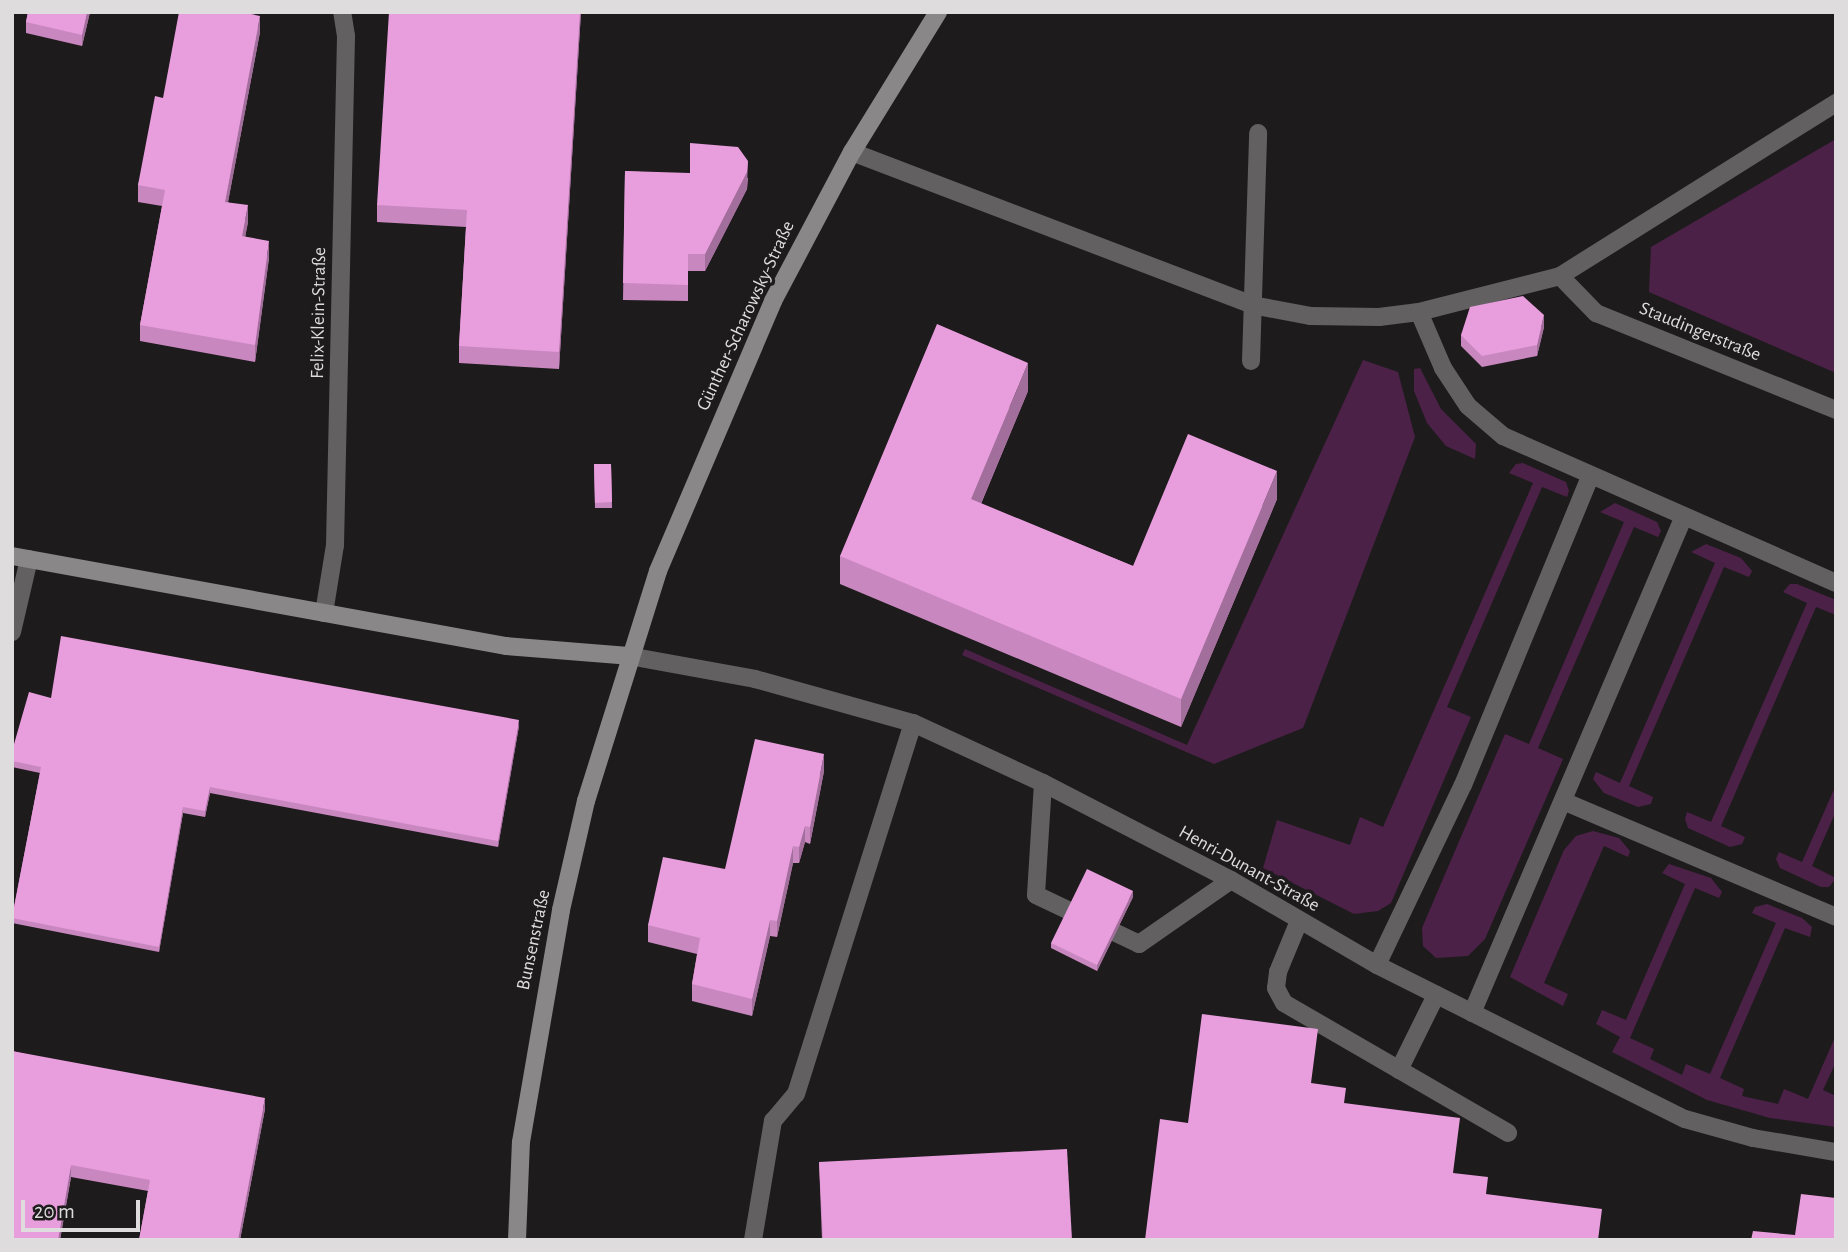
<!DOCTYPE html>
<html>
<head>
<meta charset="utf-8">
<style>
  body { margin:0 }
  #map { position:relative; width:1848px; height:1252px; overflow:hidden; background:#1e1b1d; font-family:"Alegreya Sans",sans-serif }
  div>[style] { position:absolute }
  .green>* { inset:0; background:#4c2147 }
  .lane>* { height:18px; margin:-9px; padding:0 9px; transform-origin:9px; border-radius:9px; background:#626061 }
  .street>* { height:18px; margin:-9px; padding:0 9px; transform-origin:9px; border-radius:9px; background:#626061 }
  .secondary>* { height:18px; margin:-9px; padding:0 9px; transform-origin:9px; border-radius:9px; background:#8a8789 }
  .wall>* { inset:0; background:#c887be }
  .shaded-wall>* { inset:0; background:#a26e9b }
  .building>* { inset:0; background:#e89ddd }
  span { translate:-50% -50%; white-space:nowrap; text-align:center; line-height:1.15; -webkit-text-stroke:7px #1e1b1d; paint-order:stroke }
  .street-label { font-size:19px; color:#dedcdd }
  .frame { position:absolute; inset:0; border:14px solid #dedcdd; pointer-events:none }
  .scale { position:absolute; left:21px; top:1200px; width:119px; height:32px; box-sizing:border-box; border:4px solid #dedcdd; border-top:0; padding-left:9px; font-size:21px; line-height:24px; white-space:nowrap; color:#dedcdd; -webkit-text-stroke:5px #1e1b1d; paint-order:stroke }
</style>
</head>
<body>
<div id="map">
  <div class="green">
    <div style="clip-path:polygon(1836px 139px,1836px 373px,1649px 292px,1651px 247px)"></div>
    <div style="clip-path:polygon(1363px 360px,1398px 372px,1415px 437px,1303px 728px,1214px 764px,962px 655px,965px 649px,1187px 745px)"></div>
    <div style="clip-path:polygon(1420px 368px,1441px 409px,1476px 444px,1475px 459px,1446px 446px,1427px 423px,1414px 391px,1414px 369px)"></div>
    <div style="clip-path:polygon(1523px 463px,1566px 482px,1569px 491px,1567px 497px,1542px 487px,1453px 693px,1447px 707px,1471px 717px,1391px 903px,1378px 911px,1354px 914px,1263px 868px,1277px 820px,1350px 845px,1360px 817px,1383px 827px,1533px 483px,1509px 473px,1516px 464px)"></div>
    <div style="clip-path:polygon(1615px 503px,1657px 522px,1661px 531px,1658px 537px,1634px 527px,1538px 748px,1563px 759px,1485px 939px,1468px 956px,1436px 958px,1423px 946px,1422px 928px,1505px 734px,1529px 744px,1624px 522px,1600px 512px)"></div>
    <div style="clip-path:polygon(1706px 544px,1741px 558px,1752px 571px,1749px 577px,1724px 567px,1629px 786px,1653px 797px,1651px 804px,1638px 807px,1604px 793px,1593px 779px,1596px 772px,1620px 783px,1715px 563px,1691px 552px)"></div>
    <div style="clip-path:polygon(1797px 584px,1836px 600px,1836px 615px,1816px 607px,1721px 826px,1745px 837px,1742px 844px,1730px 847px,1688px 828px,1685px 819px,1687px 812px,1711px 822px,1807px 603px,1783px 592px,1790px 584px)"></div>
    <div style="clip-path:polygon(1836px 785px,1836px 811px,1812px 866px,1836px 878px,1829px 887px,1821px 887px,1780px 868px,1776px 859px,1779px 852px,1802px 862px)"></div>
    <div style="clip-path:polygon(1593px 831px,1619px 838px,1630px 851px,1628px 857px,1604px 846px,1544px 983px,1568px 994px,1563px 1006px,1510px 977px,1564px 850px,1576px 836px)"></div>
    <div style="clip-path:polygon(1669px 864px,1711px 878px,1722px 892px,1719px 898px,1695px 888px,1630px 1038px,1654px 1049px,1650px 1059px,1682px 1075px,1686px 1064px,1710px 1074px,1776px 923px,1752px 913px,1755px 907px,1767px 904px,1802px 918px,1812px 927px,1810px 937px,1785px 928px,1720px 1078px,1744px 1089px,1742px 1096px,1778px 1104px,1784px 1089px,1808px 1099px,1836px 1035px,1836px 1062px,1823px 1090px,1836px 1096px,1836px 1127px,1770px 1118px,1707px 1100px,1612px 1052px,1620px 1037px,1596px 1024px,1602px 1010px,1626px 1020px,1685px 884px,1662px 873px)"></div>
  </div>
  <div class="lane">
    <div style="left:852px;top:152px;width:428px;rotate:20.9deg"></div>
    <div style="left:1252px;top:305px;width:59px;rotate:10.7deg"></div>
    <div style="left:1310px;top:316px;width:69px;rotate:0.8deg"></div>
    <div style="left:1379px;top:317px;width:40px;rotate:-7.1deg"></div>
    <div style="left:1419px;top:312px;width:146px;rotate:-14.3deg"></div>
    <div style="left:1560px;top:276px;width:326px;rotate:-32.1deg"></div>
    <div style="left:1560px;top:276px;width:52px;rotate:45.8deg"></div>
    <div style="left:1596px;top:313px;width:259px;rotate:22deg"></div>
    <div style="left:1419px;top:312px;width:61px;rotate:66.8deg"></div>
    <div style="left:1443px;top:368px;width:45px;rotate:56.7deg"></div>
    <div style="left:1468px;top:406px;width:46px;rotate:40.6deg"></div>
    <div style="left:1503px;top:436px;width:364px;rotate:23.8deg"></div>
    <div style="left:1251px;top:361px;width:228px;rotate:-88.2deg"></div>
    <div style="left:324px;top:613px;width:69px;rotate:-80.8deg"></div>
    <div style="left:335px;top:545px;width:509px;rotate:-88.76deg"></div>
    <div style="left:346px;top:36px;width:24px;rotate:-99deg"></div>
    <div style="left:1043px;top:783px;width:112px;rotate:93.6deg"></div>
    <div style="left:1036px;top:895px;width:114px;rotate:25.4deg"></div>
    <div style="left:1139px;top:944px;width:112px;rotate:-34.8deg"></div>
    <div style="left:1563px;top:801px;width:297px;rotate:23deg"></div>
    <div style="left:1299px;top:921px;width:55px;rotate:112.4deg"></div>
    <div style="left:1278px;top:972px;width:16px;rotate:97deg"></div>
    <div style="left:1276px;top:988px;width:17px;rotate:62deg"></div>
    <div style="left:1284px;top:1003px;width:259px;rotate:30.1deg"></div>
    <div style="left:1377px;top:965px;width:199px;rotate:-64.5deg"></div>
    <div style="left:1463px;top:785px;width:335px;rotate:-67.6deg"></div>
    <div style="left:1472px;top:1013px;width:540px;rotate:-66.9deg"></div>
    <div style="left:1399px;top:1070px;width:84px;rotate:-63.7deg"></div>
    <div style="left:753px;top:1240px;width:121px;rotate:-80.5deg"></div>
    <div style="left:773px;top:1121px;width:35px;rotate:-50deg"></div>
    <div style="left:796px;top:1094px;width:389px;rotate:-72.5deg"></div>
  </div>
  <div class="street">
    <div style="left:12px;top:632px;width:75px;rotate:-76.9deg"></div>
    <div style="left:629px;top:656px;width:128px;rotate:10.3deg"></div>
    <div style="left:755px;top:679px;width:164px;rotate:15.6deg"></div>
    <div style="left:913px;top:723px;width:143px;rotate:24.8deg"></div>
    <div style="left:1043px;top:783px;width:212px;rotate:27.3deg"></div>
    <div style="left:1231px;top:880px;width:169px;rotate:30.2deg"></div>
    <div style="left:1377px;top:965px;width:344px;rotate:26.6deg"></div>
    <div style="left:1685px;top:1119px;width:71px;rotate:15.6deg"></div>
    <div style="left:1753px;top:1138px;width:84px;rotate:9.6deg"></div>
  </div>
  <div class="secondary">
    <div style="left:12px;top:556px;width:502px;rotate:10.33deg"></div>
    <div style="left:506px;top:646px;width:123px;rotate:4.6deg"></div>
    <div style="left:517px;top:1240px;width:98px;rotate:-87.7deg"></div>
    <div style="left:521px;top:1142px;width:235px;rotate:-80.2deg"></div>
    <div style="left:561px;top:910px;width:112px;rotate:-77.1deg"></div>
    <div style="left:586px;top:801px;width:241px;rotate:-72.6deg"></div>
    <div style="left:658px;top:571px;width:293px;rotate:-66.9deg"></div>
    <div style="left:773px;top:301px;width:169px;rotate:-62.1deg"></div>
    <div style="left:852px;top:152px;width:164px;rotate:-58.4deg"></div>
  </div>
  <div class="wall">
    <div style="clip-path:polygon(28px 12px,90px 12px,82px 46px,26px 33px,26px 22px)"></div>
    <div style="clip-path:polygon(581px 12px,559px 369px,459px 363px,459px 346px,466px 227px,377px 222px,377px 205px)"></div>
    <div style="clip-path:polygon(249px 14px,260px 32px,228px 202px,248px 222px,245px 237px,269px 258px,255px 362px,140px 341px,140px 325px,162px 206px,138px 202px,138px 185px,163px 98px)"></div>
    <div style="clip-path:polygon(625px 171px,748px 178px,747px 189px,705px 271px,688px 271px,688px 301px,623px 300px)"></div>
    <div style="clip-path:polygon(1544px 327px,1537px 356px,1482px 367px,1461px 346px,1461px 335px)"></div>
    <div style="clip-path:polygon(1028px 391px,981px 504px,1133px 566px,1277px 499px,1181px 727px,840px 584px,840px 556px)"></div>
    <div style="clip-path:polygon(594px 464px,611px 464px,612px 508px,595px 508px)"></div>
    <div style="clip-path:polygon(51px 698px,519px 726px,498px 847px,210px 793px,205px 817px,183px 813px,159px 952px,12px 923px,12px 917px,40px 773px,12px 767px,12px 751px)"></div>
    <div style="clip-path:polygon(824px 771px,810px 844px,805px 842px,799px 863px,793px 863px,777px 937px,770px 936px,752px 1016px,692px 1001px,692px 984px,697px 954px,648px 942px,648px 925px,725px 869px)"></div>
    <div style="clip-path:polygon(1133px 897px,1097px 971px,1051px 948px,1051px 943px)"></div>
    <div style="clip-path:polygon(12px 1051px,265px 1109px,240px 1240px,139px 1240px,148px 1191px,71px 1177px,60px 1240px,12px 1240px)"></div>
    <div style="clip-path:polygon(819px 1162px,1072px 1240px,822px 1240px)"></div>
  </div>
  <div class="shaded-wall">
    <div style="clip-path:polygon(87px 12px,90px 12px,82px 46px,82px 35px)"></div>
    <div style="clip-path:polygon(580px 12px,581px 12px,559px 369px,559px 352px)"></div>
    <div style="clip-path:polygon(260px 16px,260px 32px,225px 218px,225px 202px)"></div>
    <div style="clip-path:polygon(748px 161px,747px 189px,705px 271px,705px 254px)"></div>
    <div style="clip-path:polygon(248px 205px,248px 222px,242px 253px,242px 236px)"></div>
    <div style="clip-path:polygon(269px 241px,269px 258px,255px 362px,255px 345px)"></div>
    <div style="clip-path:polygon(1544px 315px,1544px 327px,1537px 356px,1537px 345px)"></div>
    <div style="clip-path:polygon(1028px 363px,1028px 391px,971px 527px,971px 499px)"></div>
    <div style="clip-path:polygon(1277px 471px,1277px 499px,1181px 727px,1181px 699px)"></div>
    <div style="clip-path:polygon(519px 720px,519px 726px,498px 847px,498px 841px)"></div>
    <div style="clip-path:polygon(824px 754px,824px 771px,810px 844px,810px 827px)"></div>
    <div style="clip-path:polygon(210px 787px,210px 793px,205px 817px,205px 811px)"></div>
    <div style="clip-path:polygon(183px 807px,183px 813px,159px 952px,159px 947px)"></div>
    <div style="clip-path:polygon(805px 826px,805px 842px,799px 863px,799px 847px)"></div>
    <div style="clip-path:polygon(793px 846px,793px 863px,777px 937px,777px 921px)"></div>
    <div style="clip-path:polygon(1133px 891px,1133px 897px,1097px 971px,1097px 965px)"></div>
    <div style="clip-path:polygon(770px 920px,770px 936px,752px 1016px,752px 999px)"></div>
    <div style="clip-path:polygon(265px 1098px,265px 1109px,240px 1240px,238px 1240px)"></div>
    <div style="clip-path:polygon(71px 1165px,71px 1177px,60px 1240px,58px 1240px)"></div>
  </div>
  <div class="building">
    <div style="clip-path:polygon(28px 12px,87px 12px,82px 35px,26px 22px)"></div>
    <div style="clip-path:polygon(179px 12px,242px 12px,260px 16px,225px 202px,248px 205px,242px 236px,269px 241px,255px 345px,140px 325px,165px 190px,138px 185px,155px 96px,163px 98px)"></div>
    <div style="clip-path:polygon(389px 12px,580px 12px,559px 352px,459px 346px,467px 210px,377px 205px)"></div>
    <div style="clip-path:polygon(690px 143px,738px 147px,748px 161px,747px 172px,705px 254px,688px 254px,688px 285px,623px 283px,625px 171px,690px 173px)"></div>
    <div style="clip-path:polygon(1523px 296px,1544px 315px,1537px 345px,1482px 356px,1461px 335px,1470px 307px)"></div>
    <div style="clip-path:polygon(937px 324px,1028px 363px,971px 499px,1133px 566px,1188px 434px,1277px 471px,1181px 699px,840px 556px)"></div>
    <div style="clip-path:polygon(594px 464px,611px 464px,612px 502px,595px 503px)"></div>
    <div style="clip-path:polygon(61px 636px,519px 720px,498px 841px,210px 787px,205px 811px,183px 807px,159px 947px,12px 918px,41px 767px,12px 761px,12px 751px,29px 692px,51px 698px)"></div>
    <div style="clip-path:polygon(755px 739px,824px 754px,810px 827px,805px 826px,799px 847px,793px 846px,777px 921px,770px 920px,752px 999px,692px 984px,700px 938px,648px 925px,663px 857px,725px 869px)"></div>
    <div style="clip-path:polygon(1087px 869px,1133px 891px,1097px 965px,1051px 943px)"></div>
    <div style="clip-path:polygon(1202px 1014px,1318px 1029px,1311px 1083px,1346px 1088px,1344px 1103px,1460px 1118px,1453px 1173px,1488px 1177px,1486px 1194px,1602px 1209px,1598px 1240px,1145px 1240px,1160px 1119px,1188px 1123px)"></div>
    <div style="clip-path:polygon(12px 1051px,265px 1098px,238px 1240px,139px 1240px,150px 1180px,71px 1165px,58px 1240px,12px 1240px)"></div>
    <div style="clip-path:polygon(1067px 1149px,1072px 1240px,823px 1240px,819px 1162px)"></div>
    <div style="clip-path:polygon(1801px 1194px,1836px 1198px,1836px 1240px,1751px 1240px,1753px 1231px,1795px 1235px)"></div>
  </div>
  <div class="street-label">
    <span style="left:319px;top:313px;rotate:-89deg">Felix-Klein-Straße</span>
    <span style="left:746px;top:316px;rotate:-65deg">Günther-Scharowsky-Straße</span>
    <span style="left:1700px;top:332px;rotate:22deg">Staudingerstraße</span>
    <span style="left:1249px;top:869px;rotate:29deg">Henri-Dunant-Straße</span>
    <span style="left:534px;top:940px;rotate:-78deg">Bunsenstraße</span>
  </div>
  <div class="frame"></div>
  <div class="scale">20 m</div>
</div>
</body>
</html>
